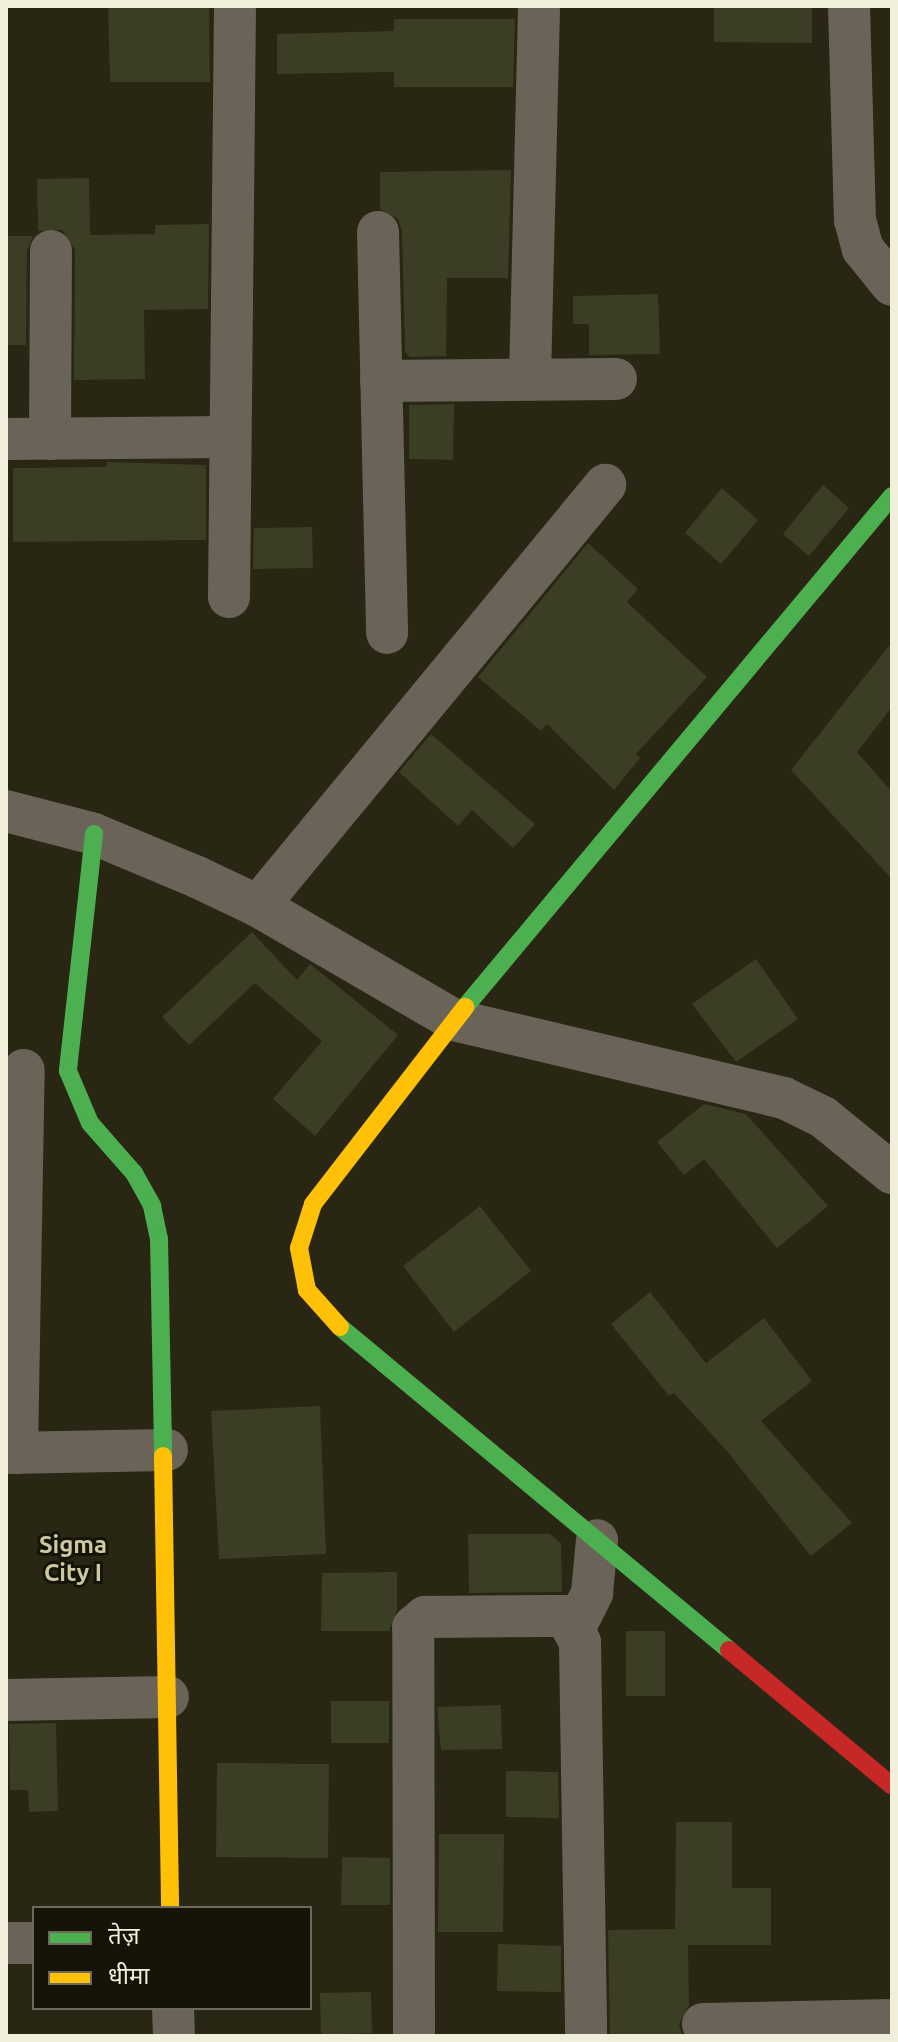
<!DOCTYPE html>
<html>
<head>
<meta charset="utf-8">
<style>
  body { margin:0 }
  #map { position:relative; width:898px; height:2042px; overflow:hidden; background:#292614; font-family:Ubuntu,"Noto Sans Devanagari",sans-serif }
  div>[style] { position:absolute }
  .building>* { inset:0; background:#3c3d25 }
  .street>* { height:42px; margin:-21px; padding:0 21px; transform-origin:21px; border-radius:21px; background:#6a6458 }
  .fast>* { height:18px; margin:-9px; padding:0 9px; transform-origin:9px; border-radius:9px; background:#4caf50 }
  .slow>* { height:18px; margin:-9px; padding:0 9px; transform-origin:9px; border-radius:9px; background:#ffc107 }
  .jam>* { height:18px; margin:-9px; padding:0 9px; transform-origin:9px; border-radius:9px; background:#c62828 }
  span { translate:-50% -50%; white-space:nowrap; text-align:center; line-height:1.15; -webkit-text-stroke:6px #161407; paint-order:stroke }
  .neighbourhood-label { font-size:24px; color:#cdc8a4; font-weight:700 }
  .frame { position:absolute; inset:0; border:8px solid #f1eedc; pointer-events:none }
  .legend { position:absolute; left:32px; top:1906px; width:280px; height:104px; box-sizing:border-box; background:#161407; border:2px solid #6e6b5c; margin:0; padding:10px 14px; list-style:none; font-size:24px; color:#f1eedc }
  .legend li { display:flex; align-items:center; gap:16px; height:40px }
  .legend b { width:40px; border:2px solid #6e6b5c }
</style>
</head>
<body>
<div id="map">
  <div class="building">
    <div style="clip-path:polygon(108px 6px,209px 6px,210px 82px,110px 82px)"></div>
    <div style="clip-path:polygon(714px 6px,812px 6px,812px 43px,714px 42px)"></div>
    <div style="clip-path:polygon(394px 19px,515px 19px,513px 87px,394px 87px,394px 72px,277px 74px,277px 34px,394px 31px)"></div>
    <div style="clip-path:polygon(511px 170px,508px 278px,447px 278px,446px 356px,410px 357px,405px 352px,402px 231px,398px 219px,380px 209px,380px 172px)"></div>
    <div style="clip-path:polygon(89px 178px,90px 235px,155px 234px,155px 225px,209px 224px,208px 309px,144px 310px,145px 379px,74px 380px,75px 250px,62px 230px,38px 231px,37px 179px)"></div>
    <div style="clip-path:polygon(6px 236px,33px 236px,27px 251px,26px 345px,6px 345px)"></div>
    <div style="clip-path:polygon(658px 294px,660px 354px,589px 355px,589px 324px,573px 324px,573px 296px)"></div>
    <div style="clip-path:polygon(454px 404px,453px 460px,409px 459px,409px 405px)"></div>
    <div style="clip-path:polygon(107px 462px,206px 465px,206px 540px,13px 542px,13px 468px,107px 467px)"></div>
    <div style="clip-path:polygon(823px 485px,849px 508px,809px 556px,783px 534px)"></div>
    <div style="clip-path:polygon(722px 488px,758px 520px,721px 564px,685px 533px)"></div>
    <div style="clip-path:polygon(312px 527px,313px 568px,253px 569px,254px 528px)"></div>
    <div style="clip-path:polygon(588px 543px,638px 589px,627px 602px,707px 677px,636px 754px,640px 758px,614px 790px,547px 724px,541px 731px,478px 677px)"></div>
    <div style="clip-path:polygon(892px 642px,892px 707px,857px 752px,892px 792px,892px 879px,791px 770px)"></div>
    <div style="clip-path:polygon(431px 734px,535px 824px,513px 848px,472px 810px,458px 826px,399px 772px)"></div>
    <div style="clip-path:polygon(252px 932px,297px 980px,310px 964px,398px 1035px,315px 1136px,273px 1099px,322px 1041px,255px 983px,189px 1045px,162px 1017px)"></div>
    <div style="clip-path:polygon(756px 959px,798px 1019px,736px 1062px,692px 1004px)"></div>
    <div style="clip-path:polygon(704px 1104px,746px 1114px,828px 1206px,777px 1248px,704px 1159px,684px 1175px,657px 1142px)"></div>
    <div style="clip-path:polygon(480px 1206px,531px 1271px,454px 1332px,403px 1266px)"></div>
    <div style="clip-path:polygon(650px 1292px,706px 1363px,764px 1318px,812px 1381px,761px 1421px,852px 1523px,811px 1556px,726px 1450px,674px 1393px,669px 1396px,611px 1324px)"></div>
    <div style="clip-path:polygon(320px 1406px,326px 1554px,219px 1559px,211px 1411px)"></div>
    <div style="clip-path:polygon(468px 1534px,550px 1534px,561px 1543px,562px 1592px,469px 1593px)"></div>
    <div style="clip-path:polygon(397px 1572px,397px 1610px,389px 1631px,321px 1631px,322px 1573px)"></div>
    <div style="clip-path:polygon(626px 1631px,665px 1631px,665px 1696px,626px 1696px)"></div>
    <div style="clip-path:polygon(331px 1701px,389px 1701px,389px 1743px,331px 1743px)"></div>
    <div style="clip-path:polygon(501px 1705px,502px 1749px,441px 1750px,437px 1707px)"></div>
    <div style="clip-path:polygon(56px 1723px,58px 1811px,29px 1812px,28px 1790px,10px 1790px,9px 1724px)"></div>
    <div style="clip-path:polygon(217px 1763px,329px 1764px,328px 1858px,216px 1857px)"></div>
    <div style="clip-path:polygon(506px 1771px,558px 1772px,559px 1818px,506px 1817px)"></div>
    <div style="clip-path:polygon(676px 1822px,732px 1822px,732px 1888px,771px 1888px,771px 1945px,688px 1945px,689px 2005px,679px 2024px,682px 2036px,610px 2036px,608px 1930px,675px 1929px)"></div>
    <div style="clip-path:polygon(439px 1834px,504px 1834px,503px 1932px,438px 1932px)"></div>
    <div style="clip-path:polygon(342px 1857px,390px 1858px,390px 1905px,341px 1905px)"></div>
    <div style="clip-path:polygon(498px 1944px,561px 1946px,561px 1992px,497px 1991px)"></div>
    <div style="clip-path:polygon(371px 1992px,372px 2033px,321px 2035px,320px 1993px)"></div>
  </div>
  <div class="street">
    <div style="left:849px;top:6px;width:214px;rotate:88.4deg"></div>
    <div style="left:855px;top:220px;width:30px;rotate:75deg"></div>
    <div style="left:863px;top:249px;width:46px;rotate:51.1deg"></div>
    <div style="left:378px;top:232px;width:401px;rotate:88.7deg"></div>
    <div style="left:530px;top:377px;width:371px;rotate:-88.6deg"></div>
    <div style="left:381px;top:381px;width:235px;rotate:-0.5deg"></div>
    <div style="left:6px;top:439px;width:223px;rotate:-0.5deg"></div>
    <div style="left:50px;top:439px;width:188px;rotate:-89.7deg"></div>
    <div style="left:229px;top:597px;width:591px;rotate:-89.42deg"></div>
    <div style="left:6px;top:811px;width:91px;rotate:14.6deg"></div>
    <div style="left:94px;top:834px;width:112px;rotate:22.7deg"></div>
    <div style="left:197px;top:877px;width:68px;rotate:25.4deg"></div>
    <div style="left:258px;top:906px;width:227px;rotate:30.2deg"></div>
    <div style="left:454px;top:1020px;width:339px;rotate:13.3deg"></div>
    <div style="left:784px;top:1098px;width:43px;rotate:26deg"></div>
    <div style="left:823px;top:1117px;width:89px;rotate:39.1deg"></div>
    <div style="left:258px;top:906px;width:546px;rotate:-50.5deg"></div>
    <div style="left:6px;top:1453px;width:161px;rotate:-1.1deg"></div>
    <div style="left:17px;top:1453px;width:383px;rotate:-89deg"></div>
    <div style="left:575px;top:1627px;width:38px;rotate:-63deg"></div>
    <div style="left:592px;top:1593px;width:53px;rotate:-84.6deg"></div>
    <div style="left:6px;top:1700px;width:162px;rotate:-1.1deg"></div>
    <div style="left:6px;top:1943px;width:28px"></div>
    <div style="left:173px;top:2008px;width:28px;rotate:88deg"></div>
    <div style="left:703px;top:2024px;width:189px;rotate:-1.2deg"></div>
    <div style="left:414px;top:2036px;width:409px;rotate:-90.1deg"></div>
    <div style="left:413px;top:1627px;width:16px;rotate:-40deg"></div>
    <div style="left:425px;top:1617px;width:122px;rotate:-0.5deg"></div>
    <div style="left:547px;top:1616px;width:19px"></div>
    <div style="left:566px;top:1616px;width:30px;rotate:62deg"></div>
    <div style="left:580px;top:1642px;width:394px;rotate:89.1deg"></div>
  </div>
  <div class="fast">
    <div style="left:94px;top:834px;width:238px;rotate:96.3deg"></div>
    <div style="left:68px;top:1071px;width:56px;rotate:67.1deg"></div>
    <div style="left:90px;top:1123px;width:67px;rotate:48.7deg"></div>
    <div style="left:134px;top:1173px;width:38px;rotate:61deg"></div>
    <div style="left:152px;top:1206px;width:34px;rotate:78deg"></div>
    <div style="left:159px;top:1239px;width:217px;rotate:88.9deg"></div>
    <div style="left:465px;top:1007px;width:666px;rotate:-50.12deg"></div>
    <div style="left:340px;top:1327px;width:506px;rotate:39.7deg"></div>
  </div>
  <div class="slow">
    <div style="left:340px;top:1327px;width:50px;rotate:-131.7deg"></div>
    <div style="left:307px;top:1290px;width:43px;rotate:-100.8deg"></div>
    <div style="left:299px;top:1248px;width:46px;rotate:-72.3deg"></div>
    <div style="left:313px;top:1204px;width:249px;rotate:-52.3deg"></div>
    <div style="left:163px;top:1456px;width:452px;rotate:89.1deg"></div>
  </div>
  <div class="jam">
    <div style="left:729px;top:1650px;width:212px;rotate:39.8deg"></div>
  </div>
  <div class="neighbourhood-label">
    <span style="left:73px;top:1559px">Sigma<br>City I</span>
  </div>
  <div class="frame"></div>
  <ul class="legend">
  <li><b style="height:10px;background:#4caf50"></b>तेज़</li>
  <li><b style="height:10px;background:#ffc107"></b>धीमा</li>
  </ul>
</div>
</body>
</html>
